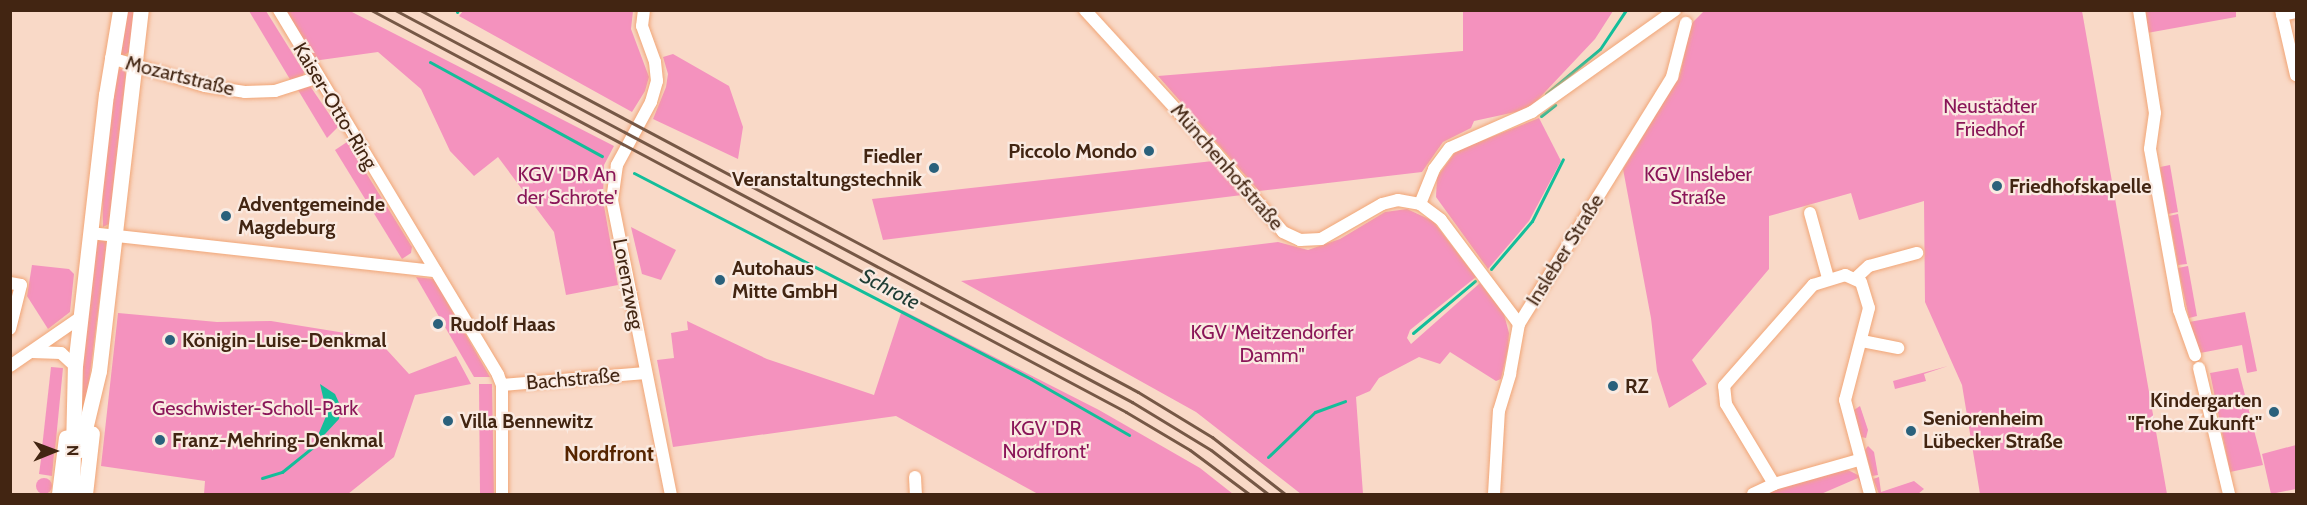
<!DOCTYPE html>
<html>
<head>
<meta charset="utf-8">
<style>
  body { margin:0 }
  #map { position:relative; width:2307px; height:505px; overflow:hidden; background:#f9d9c7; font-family:Cabin,sans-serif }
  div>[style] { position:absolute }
  .green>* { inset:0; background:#f492be }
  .round { border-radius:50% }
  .water>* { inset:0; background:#13be9a }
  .stream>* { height:3px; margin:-1.5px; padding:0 1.5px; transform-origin:1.5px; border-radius:1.5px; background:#13be9a }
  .roads { filter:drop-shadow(0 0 2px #f1a677) drop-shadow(0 0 2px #f1a677) }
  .minor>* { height:12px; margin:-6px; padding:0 6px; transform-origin:6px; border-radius:6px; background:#fff }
  .major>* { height:15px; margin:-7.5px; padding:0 7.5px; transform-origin:7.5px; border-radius:7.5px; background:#fff }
  .rail>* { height:3px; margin:-1.5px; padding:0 1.5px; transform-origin:1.5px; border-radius:1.5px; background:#765846 }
  .dots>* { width:16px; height:16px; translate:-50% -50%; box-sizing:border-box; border:3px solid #faeae1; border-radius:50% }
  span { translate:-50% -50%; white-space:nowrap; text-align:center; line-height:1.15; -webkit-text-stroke:4.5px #faeae1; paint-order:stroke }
  .street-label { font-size:20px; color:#422512 }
  .park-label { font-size:20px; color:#8a1658 }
  .poi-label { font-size:20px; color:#422512; font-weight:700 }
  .right { translate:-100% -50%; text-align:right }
  .left { translate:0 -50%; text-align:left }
  .water-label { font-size:21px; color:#1f3d34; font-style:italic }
  .neighbourhood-label { font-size:21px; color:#562500; font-weight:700 }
  .frame { position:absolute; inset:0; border:12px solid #422512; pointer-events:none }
  .north { position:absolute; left:24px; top:421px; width:60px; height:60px; -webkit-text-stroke:4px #faeae1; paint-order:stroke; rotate:89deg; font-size:16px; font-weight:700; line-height:24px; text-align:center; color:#422512 }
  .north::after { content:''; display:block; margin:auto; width:21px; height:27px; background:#422512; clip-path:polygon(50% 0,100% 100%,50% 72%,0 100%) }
</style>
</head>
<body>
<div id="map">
  <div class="green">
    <div style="clip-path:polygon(126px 11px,135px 11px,129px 52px,123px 56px,120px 55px)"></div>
    <div style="clip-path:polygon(249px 11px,266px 11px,304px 72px,303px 77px,291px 81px)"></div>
    <div style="clip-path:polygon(283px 11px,350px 11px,614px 146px,604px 165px,603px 200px,618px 285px,566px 295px,554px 232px,498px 157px,474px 176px,450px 151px,421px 89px,378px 52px,313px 61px)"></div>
    <div style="clip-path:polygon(463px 11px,633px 11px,631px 29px,649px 77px,645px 91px,632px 112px,459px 16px)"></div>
    <div style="clip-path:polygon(1463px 11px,1613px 11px,1595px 39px,1529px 109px,1474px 121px,1471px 128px,1443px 142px,1422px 172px,1259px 191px,1158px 76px,1463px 51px)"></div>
    <div style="clip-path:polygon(1704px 11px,2082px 11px,2167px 494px,1980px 494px,1962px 385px,1925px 302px,1924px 201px,1859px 220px,1851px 193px,1769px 216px,1769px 269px,1692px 360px,1707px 384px,1669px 408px,1657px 371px,1651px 318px,1623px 169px,1680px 75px,1691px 24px)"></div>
    <div style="clip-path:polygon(2146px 11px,2236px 11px,2236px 17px,2147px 33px)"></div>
    <div style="clip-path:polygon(673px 54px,729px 86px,743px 127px,738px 159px,653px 119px,666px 87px,668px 74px,663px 57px)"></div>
    <div style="clip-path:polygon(117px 68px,124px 70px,126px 74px,109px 224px,103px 227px,102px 177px)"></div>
    <div style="clip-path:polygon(310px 86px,338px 127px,327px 138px,298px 90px)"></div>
    <div style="clip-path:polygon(1539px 118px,1561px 161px,1529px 221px,1488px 269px,1436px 197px,1437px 177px,1456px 151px)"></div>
    <div style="clip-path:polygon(347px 142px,412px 247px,411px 253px,402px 259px,335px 150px)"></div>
    <div style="clip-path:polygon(1213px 161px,1242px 195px,883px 240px,872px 199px)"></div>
    <div style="clip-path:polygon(2170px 165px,2178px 212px,2168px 214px,2160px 167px)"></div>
    <div style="clip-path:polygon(1407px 209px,1433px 221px,1476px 277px,1410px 330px,1407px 338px,1411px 344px,1480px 283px,1504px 314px,1509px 333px,1508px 349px,1501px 379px,1496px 381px,1450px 352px,1440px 364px,1419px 357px,1379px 378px,1370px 391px,1356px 397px,1363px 494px,1301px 494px,1196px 412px,961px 281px,1278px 242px,1308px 250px,1340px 239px,1385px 212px)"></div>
    <div style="clip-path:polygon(2178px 214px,2187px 264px,2178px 265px,2169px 216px)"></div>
    <div style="clip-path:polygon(631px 227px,676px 250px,661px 280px,642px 274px)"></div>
    <div style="clip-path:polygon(98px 238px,107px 242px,84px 421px,77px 421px,94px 243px)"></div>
    <div style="clip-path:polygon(32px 265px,69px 269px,74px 274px,70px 312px,48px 329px,27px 296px)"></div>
    <div style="clip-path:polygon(2188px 266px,2197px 316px,2189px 318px,2178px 268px)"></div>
    <div style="clip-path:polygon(416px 277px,434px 279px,490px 377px,474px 377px)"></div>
    <div style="clip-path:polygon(902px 310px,1099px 410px,1200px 468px,1233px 494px,1038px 494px,896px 416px,673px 447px,657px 360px,674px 358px,671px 333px,688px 330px,687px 321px,767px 359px,874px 395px)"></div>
    <div style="clip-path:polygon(2245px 312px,2257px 371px,2247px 373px,2242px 345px,2200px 353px,2189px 322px)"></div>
    <div style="clip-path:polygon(118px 313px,217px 322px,271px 321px,376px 338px,409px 374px,456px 356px,471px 384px,415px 395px,394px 457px,348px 494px,204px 494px,205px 481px,101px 466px)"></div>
    <div style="clip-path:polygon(1948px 366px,1924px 374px,1926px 381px,1895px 389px,1893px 381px)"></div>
    <div style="clip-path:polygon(51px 367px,63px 368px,55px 450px,42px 448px)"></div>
    <div style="clip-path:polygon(2238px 368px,2263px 465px,2230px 472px,2210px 373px)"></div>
    <div style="clip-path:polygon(479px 384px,492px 384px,494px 494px,480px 494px)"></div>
    <div style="clip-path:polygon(1860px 406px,1868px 430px,1866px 438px,1861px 437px,1854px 410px)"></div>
    <div style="clip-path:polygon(2296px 445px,2296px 489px,2271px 494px,2262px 454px)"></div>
    <div style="clip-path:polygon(1868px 446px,1874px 452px,1878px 475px,1872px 476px,1865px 450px)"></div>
    <div style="clip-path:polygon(42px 452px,54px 454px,52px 476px,39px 474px)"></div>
    <div style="clip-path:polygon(1846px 469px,1860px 476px,1866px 494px,1858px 478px,1821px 494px,1762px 494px,1795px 481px)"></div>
    <div style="clip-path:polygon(1879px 477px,1881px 492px,1914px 481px,1924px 489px,1918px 494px,1879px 494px,1873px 479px)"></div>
    <div class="round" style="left:36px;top:478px;width:16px;height:16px"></div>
  </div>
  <div class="water">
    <div style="clip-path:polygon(320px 384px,335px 394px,340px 405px,339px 419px,313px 447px,327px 414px)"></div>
  </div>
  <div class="stream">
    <div style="left:457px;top:12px;width:2px;rotate:-63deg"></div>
    <div style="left:430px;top:62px;width:196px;rotate:28.7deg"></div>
    <div style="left:1546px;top:94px;width:70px;rotate:-39.8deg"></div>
    <div style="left:1600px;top:49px;width:47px;rotate:-56.3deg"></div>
    <div style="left:1541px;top:116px;width:18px;rotate:-38deg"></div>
    <div style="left:634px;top:173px;width:447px;rotate:27.4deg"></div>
    <div style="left:1031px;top:379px;width:113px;rotate:29.7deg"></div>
    <div style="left:1491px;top:269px;width:63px;rotate:-49.5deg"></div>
    <div style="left:1532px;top:221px;width:69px;rotate:-63.4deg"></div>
    <div style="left:1413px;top:333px;width:81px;rotate:-40deg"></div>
    <div style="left:1268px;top:457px;width:65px;rotate:-43.8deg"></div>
    <div style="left:1315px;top:412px;width:32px;rotate:-20deg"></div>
    <div style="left:262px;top:478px;width:21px;rotate:-17deg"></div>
    <div style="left:282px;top:472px;width:40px;rotate:-39deg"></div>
  </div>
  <div class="roads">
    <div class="minor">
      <div style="left:279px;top:10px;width:426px;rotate:59deg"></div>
      <div style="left:498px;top:375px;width:11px;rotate:68deg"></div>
      <div style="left:502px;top:385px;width:109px;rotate:90deg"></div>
      <div style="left:644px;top:10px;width:16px;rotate:97deg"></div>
      <div style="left:642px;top:26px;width:38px;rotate:70deg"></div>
      <div style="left:655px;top:62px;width:19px;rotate:84deg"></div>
      <div style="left:657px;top:81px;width:22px;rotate:106deg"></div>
      <div style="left:651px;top:102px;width:72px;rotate:118.4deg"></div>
      <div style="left:617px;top:165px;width:35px;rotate:98deg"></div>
      <div style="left:612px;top:200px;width:300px;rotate:78.7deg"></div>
      <div style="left:1085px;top:10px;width:193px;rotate:47.5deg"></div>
      <div style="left:1215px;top:152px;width:105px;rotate:49.6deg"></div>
      <div style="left:1283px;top:232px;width:19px;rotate:25deg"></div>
      <div style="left:1300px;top:240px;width:21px;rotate:-3deg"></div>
      <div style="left:1321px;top:239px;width:70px;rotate:-29.8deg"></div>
      <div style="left:1382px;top:204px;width:16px;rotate:-14deg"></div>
      <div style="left:1398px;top:200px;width:22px;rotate:10deg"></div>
      <div style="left:1420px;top:204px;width:26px;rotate:37deg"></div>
      <div style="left:1441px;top:220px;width:130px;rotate:53.1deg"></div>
      <div style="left:2139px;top:10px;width:104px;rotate:81.2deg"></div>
      <div style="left:2155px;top:113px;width:36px;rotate:98deg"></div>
      <div style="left:2150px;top:149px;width:164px;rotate:79.8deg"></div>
      <div style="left:2179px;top:310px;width:48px;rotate:70.4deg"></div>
      <div style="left:2281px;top:10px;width:67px;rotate:77deg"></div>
      <div style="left:2282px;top:15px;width:14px;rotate:-12deg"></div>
      <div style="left:111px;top:58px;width:98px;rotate:16.6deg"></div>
      <div style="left:205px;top:86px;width:40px;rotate:8.5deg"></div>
      <div style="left:245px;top:92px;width:30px;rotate:-2deg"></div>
      <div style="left:275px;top:91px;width:46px;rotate:-17.7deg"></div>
      <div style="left:1420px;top:204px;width:38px;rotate:-68deg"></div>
      <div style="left:1434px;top:169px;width:26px;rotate:-53deg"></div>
      <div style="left:1450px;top:148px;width:90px;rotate:-23.7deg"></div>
      <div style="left:1532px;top:112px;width:176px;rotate:-35.5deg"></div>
      <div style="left:1810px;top:213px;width:67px;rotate:74.5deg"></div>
      <div style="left:90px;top:233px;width:348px;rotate:6.3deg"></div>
      <div style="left:1856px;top:278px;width:18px;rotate:-43deg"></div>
      <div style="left:1869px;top:266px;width:50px;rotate:-15.2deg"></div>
      <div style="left:10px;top:283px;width:11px;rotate:10deg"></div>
      <div style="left:21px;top:285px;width:45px;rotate:104deg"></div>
      <div style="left:1862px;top:341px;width:37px;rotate:11deg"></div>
      <div style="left:32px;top:352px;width:29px;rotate:2deg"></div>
      <div style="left:61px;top:353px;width:19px;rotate:43deg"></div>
      <div style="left:10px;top:366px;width:86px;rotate:-34.6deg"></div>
      <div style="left:2199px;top:368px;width:130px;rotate:76.6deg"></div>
      <div style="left:502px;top:385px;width:144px;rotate:-4.8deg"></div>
      <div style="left:915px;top:477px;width:17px;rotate:87deg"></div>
      <div style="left:1774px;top:484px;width:88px;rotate:-15.8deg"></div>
      <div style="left:1494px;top:494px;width:83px;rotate:-86.6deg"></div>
      <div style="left:1499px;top:411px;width:39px;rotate:-73deg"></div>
      <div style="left:1510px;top:374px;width:51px;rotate:-79.8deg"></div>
      <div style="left:1519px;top:324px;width:291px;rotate:-58.2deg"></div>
      <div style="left:1672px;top:77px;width:56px;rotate:-75.5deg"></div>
      <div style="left:1753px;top:494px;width:23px;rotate:-25deg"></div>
      <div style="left:1774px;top:484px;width:93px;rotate:-121deg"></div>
      <div style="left:1726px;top:404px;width:18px;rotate:-96deg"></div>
      <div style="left:1724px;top:386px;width:135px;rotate:-48.6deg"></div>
      <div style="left:1813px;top:285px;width:34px;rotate:-17deg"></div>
      <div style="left:1845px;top:275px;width:17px;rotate:24deg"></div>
      <div style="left:1861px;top:282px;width:27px;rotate:73deg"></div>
      <div style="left:1869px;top:308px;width:95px;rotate:104.6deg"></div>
      <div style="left:1845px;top:400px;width:97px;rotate:75.1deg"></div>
    </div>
    <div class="major">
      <div style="left:80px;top:450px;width:81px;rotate:-76.5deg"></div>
      <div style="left:99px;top:371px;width:363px;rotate:-83.4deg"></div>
      <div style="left:59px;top:494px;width:57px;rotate:-83deg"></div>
      <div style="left:72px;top:494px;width:128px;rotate:-88.7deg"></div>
      <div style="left:75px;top:366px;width:273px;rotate:-83.5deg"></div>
      <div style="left:106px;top:95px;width:86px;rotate:-80.6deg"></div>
      <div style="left:85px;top:494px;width:61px;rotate:-83.5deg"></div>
    </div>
  </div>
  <div class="rail">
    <div style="left:371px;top:10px;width:855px;rotate:28.03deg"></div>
    <div style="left:1126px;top:412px;width:74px;rotate:30.7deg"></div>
    <div style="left:1190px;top:450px;width:74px;rotate:36.7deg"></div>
    <div style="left:395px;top:10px;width:835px;rotate:28.01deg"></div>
    <div style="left:1132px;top:402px;width:92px;rotate:31.3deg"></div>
    <div style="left:1211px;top:450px;width:72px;rotate:37.7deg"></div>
    <div style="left:420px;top:10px;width:813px;rotate:28.01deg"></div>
    <div style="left:1138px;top:392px;width:87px;rotate:31.3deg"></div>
    <div style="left:1212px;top:437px;width:93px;rotate:38deg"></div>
  </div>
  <div class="dots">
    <div style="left:1149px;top:151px;background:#2a617c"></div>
    <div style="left:934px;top:168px;background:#2a617c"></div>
    <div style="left:1997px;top:186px;background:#2a617c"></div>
    <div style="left:226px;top:216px;background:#2a617c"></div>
    <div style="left:720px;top:280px;background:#2a617c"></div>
    <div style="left:438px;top:324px;background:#2a617c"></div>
    <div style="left:170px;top:340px;background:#2a617c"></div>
    <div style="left:1613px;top:386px;background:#2a617c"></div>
    <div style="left:2274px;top:412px;background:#2a617c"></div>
    <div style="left:448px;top:421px;background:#2a617c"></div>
    <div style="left:1911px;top:431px;background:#2a617c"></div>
    <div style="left:160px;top:440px;background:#2a617c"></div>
  </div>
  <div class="street-label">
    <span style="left:180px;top:76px;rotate:14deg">Mozartstraße</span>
    <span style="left:335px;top:106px;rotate:59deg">Kaiser-Otto-Ring</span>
    <span style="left:1227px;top:167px;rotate:49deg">Münchenhofstraße</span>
    <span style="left:1565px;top:250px;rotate:-58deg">Insleber Straße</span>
    <span style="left:628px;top:284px;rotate:79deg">Lorenzweg</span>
    <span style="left:573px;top:379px;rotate:-5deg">Bachstraße</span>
  </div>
  <div class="park-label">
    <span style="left:1990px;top:118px">Neustädter<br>Friedhof</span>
    <span style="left:567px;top:186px">KGV 'DR An<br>der Schrote'</span>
    <span style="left:1698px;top:186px">KGV Insleber<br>Straße</span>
    <span style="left:1272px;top:344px">KGV 'Meitzendorfer<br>Damm"</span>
    <span style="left:255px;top:408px">Geschwister-Scholl-Park</span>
    <span style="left:1046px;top:440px">KGV 'DR<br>Nordfront'</span>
  </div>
  <div class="poi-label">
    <span class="right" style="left:1137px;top:151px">Piccolo Mondo</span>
    <span class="right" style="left:922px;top:168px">Fiedler<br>Veranstaltungstechnik</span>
    <span class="left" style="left:2009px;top:186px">Friedhofskapelle</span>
    <span class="left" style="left:238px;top:216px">Adventgemeinde<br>Magdeburg</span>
    <span class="left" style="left:732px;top:280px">Autohaus<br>Mitte GmbH</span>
    <span class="left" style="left:450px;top:324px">Rudolf Haas</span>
    <span class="left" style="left:182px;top:340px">Königin-Luise-Denkmal</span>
    <span class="left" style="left:1625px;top:386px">RZ</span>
    <span class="right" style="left:2262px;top:412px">Kindergarten<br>"Frohe Zukunft"</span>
    <span class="left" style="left:1923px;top:430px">Seniorenheim<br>Lübecker Straße</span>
    <span class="left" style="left:460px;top:421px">Villa Bennewitz</span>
    <span class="left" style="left:172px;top:440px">Franz-Mehring-Denkmal</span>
  </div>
  <div class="water-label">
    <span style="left:890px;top:289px;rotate:28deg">Schrote</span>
  </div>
  <div class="neighbourhood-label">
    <span style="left:609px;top:454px">Nordfront</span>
  </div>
  <div class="frame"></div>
  <div class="north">N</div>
</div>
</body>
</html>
